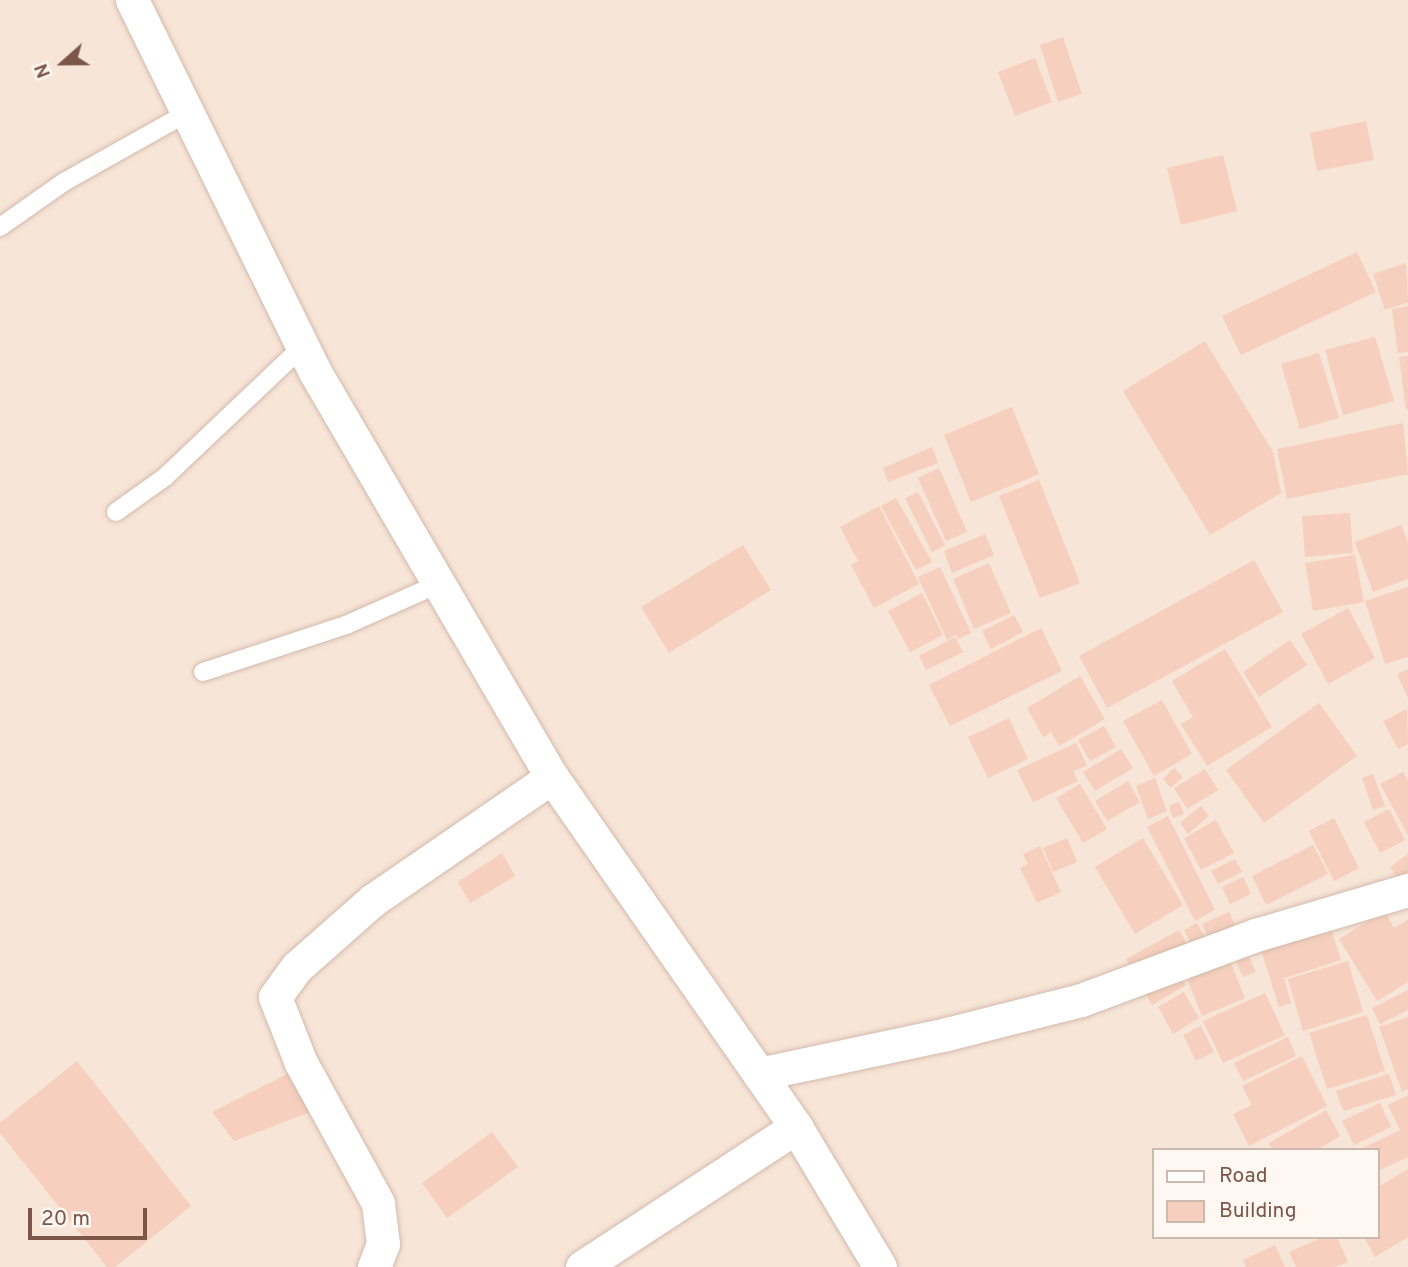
<!DOCTYPE html>
<html>
<head>
<meta charset="utf-8">
<style>
  body { margin:0 }
  #map { position:relative; width:1408px; height:1267px; overflow:hidden; background:#fef4e9; font-family:Overpass,sans-serif }
  div>[style] { position:absolute }
  .residential>* { inset:0; background:#f7e5d7 }
  .building>* { inset:0; background:#f6cfbe }
  .roads { filter:drop-shadow(0 0 2px #d3baad) drop-shadow(0 0 2px #d3baad) }
  .service>* { height:18px; margin:-9px; padding:0 9px; transform-origin:9px; border-radius:9px; background:#fff }
  .minor>* { height:33px; margin:-16.5px; padding:0 16.5px; transform-origin:16.5px; border-radius:16.5px; background:#fff }
  span { translate:-50% -50%; white-space:nowrap; text-align:center; line-height:1.15; -webkit-text-stroke:6px #fff8f2; paint-order:stroke }
  .legend { position:absolute; left:1152px; top:1148px; width:228px; height:91px; box-sizing:border-box; background:#fff8f2; border:2px solid #cbb8ae; margin:0; padding:9px 12px; list-style:none; font-size:21px; color:#7c5749 }
  .legend li { display:flex; align-items:center; gap:14px; height:35px }
  .legend b { width:35px; border:2px solid #cbb8ae }
  .north { position:absolute; left:28px; top:28px; width:70px; height:70px; -webkit-text-stroke:5px #fff8f2; paint-order:stroke; rotate:249deg; font-size:19px; font-weight:700; line-height:28px; text-align:center; color:#7c5749 }
  .north::after { content:''; display:block; margin:auto; width:24px; height:32px; background:#7c5749; clip-path:polygon(50% 0,100% 100%,50% 72%,0 100%) }
  .scale { position:absolute; left:28px; top:1208px; width:119px; height:32px; box-sizing:border-box; border:4px solid #7c5749; border-top:0; padding-left:9px; font-size:21px; line-height:24px; white-space:nowrap; color:#7c5749; -webkit-text-stroke:5px #fff8f2; paint-order:stroke }
</style>
</head>
<body>
<div id="map">
  <div class="residential">
    <div style="clip-path:polygon(evenodd,0 0,1408px 0,1408px 1267px,0 1267px,0 0,1154px 1150px,1378px 1150px,1378px 1237px,1154px 1237px,1154px 1150px)"></div>
  </div>
  <div class="building">
    <div style="clip-path:polygon(1063px 37px,1082px 94px,1058px 102px,1040px 45px)"></div>
    <div style="clip-path:polygon(1035px 58px,1052px 102px,1015px 116px,998px 72px)"></div>
    <div style="clip-path:polygon(1366px 121px,1374px 160px,1317px 171px,1310px 133px)"></div>
    <div style="clip-path:polygon(1223px 155px,1237px 211px,1181px 225px,1167px 168px)"></div>
    <div style="clip-path:polygon(1357px 252px,1376px 292px,1241px 355px,1222px 316px)"></div>
    <div style="clip-path:polygon(1406px 263px,1408px 302px,1385px 310px,1373px 274px)"></div>
    <div style="clip-path:polygon(1408px 306px,1408px 352px,1398px 353px,1392px 309px)"></div>
    <div style="clip-path:polygon(1375px 337px,1394px 401px,1343px 415px,1325px 350px)"></div>
    <div style="clip-path:polygon(1205px 341px,1273px 452px,1281px 493px,1210px 535px,1123px 391px)"></div>
    <div style="clip-path:polygon(1319px 353px,1339px 418px,1300px 429px,1281px 364px)"></div>
    <div style="clip-path:polygon(1408px 356px,1408px 409px,1406px 409px,1399px 357px)"></div>
    <div style="clip-path:polygon(1012px 407px,1039px 474px,971px 502px,944px 435px)"></div>
    <div style="clip-path:polygon(1403px 423px,1408px 474px,1287px 499px,1277px 449px)"></div>
    <div style="clip-path:polygon(932px 447px,938px 463px,888px 482px,883px 468px)"></div>
    <div style="clip-path:polygon(939px 468px,967px 532px,946px 541px,918px 478px)"></div>
    <div style="clip-path:polygon(1039px 480px,1080px 583px,1040px 598px,999px 496px)"></div>
    <div style="clip-path:polygon(918px 492px,945px 545px,932px 552px,905px 498px)"></div>
    <div style="clip-path:polygon(896px 498px,932px 562px,916px 570px,881px 506px)"></div>
    <div style="clip-path:polygon(879px 506px,919px 584px,874px 608px,851px 565px,858px 561px,840px 527px)"></div>
    <div style="clip-path:polygon(1350px 513px,1353px 553px,1305px 557px,1302px 516px)"></div>
    <div style="clip-path:polygon(1401px 525px,1408px 543px,1408px 579px,1373px 592px,1355px 542px)"></div>
    <div style="clip-path:polygon(985px 534px,994px 555px,952px 573px,944px 551px)"></div>
    <div style="clip-path:polygon(743px 545px,771px 590px,669px 653px,641px 607px)"></div>
    <div style="clip-path:polygon(1355px 555px,1364px 602px,1313px 611px,1305px 563px)"></div>
    <div style="clip-path:polygon(1254px 560px,1283px 612px,1107px 708px,1079px 656px)"></div>
    <div style="clip-path:polygon(989px 563px,1011px 613px,974px 629px,953px 579px)"></div>
    <div style="clip-path:polygon(940px 567px,971px 633px,958px 639px,956px 635px,947px 640px,918px 577px)"></div>
    <div style="clip-path:polygon(1408px 587px,1408px 657px,1385px 664px,1365px 601px)"></div>
    <div style="clip-path:polygon(922px 593px,943px 635px,910px 652px,888px 611px)"></div>
    <div style="clip-path:polygon(1348px 608px,1375px 658px,1328px 684px,1301px 634px)"></div>
    <div style="clip-path:polygon(1014px 615px,1023px 632px,991px 649px,982px 631px)"></div>
    <div style="clip-path:polygon(1041px 628px,1062px 671px,950px 726px,929px 685px)"></div>
    <div style="clip-path:polygon(955px 637px,963px 652px,926px 670px,919px 656px)"></div>
    <div style="clip-path:polygon(1290px 640px,1307px 665px,1259px 697px,1243px 672px)"></div>
    <div style="clip-path:polygon(1225px 649px,1272px 727px,1207px 766px,1181px 724px,1193px 717px,1172px 681px)"></div>
    <div style="clip-path:polygon(1408px 669px,1408px 698px,1397px 674px)"></div>
    <div style="clip-path:polygon(1080px 676px,1105px 719px,1059px 746px,1051px 732px,1043px 737px,1027px 708px)"></div>
    <div style="clip-path:polygon(1162px 700px,1192px 754px,1154px 776px,1123px 721px)"></div>
    <div style="clip-path:polygon(1319px 703px,1357px 756px,1264px 823px,1226px 770px)"></div>
    <div style="clip-path:polygon(1407px 709px,1408px 744px,1398px 749px,1383px 721px)"></div>
    <div style="clip-path:polygon(1009px 718px,1028px 759px,988px 778px,968px 737px)"></div>
    <div style="clip-path:polygon(1104px 726px,1116px 747px,1090px 761px,1078px 740px)"></div>
    <div style="clip-path:polygon(1076px 743px,1087px 766px,1073px 771px,1078px 781px,1033px 802px,1017px 770px)"></div>
    <div style="clip-path:polygon(1121px 749px,1133px 768px,1095px 791px,1083px 772px)"></div>
    <div style="clip-path:polygon(1174px 768px,1183px 777px,1171px 788px,1163px 779px)"></div>
    <div style="clip-path:polygon(1205px 769px,1218px 790px,1187px 809px,1174px 788px)"></div>
    <div style="clip-path:polygon(1403px 772px,1408px 781px,1408px 835px,1380px 784px)"></div>
    <div style="clip-path:polygon(1373px 774px,1385px 806px,1373px 810px,1362px 778px)"></div>
    <div style="clip-path:polygon(1155px 778px,1167px 811px,1148px 819px,1136px 786px)"></div>
    <div style="clip-path:polygon(1128px 781px,1140px 802px,1107px 821px,1095px 801px)"></div>
    <div style="clip-path:polygon(1080px 784px,1107px 829px,1083px 843px,1056px 798px)"></div>
    <div style="clip-path:polygon(1179px 802px,1184px 814px,1173px 818px,1169px 806px)"></div>
    <div style="clip-path:polygon(1201px 806px,1209px 816px,1188px 834px,1180px 823px)"></div>
    <div style="clip-path:polygon(1389px 809px,1405px 840px,1380px 853px,1364px 822px)"></div>
    <div style="clip-path:polygon(1168px 816px,1215px 910px,1195px 921px,1147px 827px)"></div>
    <div style="clip-path:polygon(1334px 818px,1359px 868px,1334px 881px,1309px 831px)"></div>
    <div style="clip-path:polygon(1216px 820px,1234px 853px,1201px 870px,1184px 838px)"></div>
    <div style="clip-path:polygon(1067px 838px,1077px 862px,1053px 872px,1043px 848px)"></div>
    <div style="clip-path:polygon(1143px 838px,1183px 905px,1135px 934px,1095px 867px)"></div>
    <div style="clip-path:polygon(1313px 845px,1328px 874px,1266px 905px,1252px 876px)"></div>
    <div style="clip-path:polygon(1040px 846px,1061px 892px,1037px 903px,1020px 868px,1028px 864px,1023px 854px)"></div>
    <div style="clip-path:polygon(502px 853px,515px 876px,470px 903px,458px 882px)"></div>
    <div style="clip-path:polygon(1408px 854px,1408px 893px,1390px 867px)"></div>
    <div style="clip-path:polygon(1235px 859px,1242px 872px,1218px 884px,1211px 871px)"></div>
    <div style="clip-path:polygon(1243px 877px,1251px 894px,1230px 904px,1222px 887px)"></div>
    <div style="clip-path:polygon(1384px 911px,1394px 928px,1408px 920px,1408px 982px,1377px 1001px,1339px 939px)"></div>
    <div style="clip-path:polygon(1229px 912px,1256px 972px,1243px 977px,1227px 942px,1213px 948px,1202px 924px)"></div>
    <div style="clip-path:polygon(1326px 913px,1341px 960px,1284px 978px,1291px 1003px,1279px 1007px,1256px 935px)"></div>
    <div style="clip-path:polygon(1197px 923px,1210px 947px,1197px 954px,1184px 930px)"></div>
    <div style="clip-path:polygon(1179px 930px,1198px 964px,1179px 974px,1186px 985px,1152px 1005px,1126px 959px)"></div>
    <div style="clip-path:polygon(1224px 946px,1245px 998px,1202px 1016px,1185px 974px)"></div>
    <div style="clip-path:polygon(1348px 961px,1363px 1012px,1303px 1031px,1288px 979px)"></div>
    <div style="clip-path:polygon(1408px 990px,1408px 1010px,1380px 1024px,1372px 1008px)"></div>
    <div style="clip-path:polygon(1184px 992px,1199px 1018px,1173px 1034px,1158px 1007px)"></div>
    <div style="clip-path:polygon(1265px 993px,1285px 1035px,1223px 1063px,1203px 1021px)"></div>
    <div style="clip-path:polygon(1367px 1015px,1385px 1071px,1327px 1089px,1309px 1033px)"></div>
    <div style="clip-path:polygon(1408px 1017px,1408px 1089px,1402px 1091px,1379px 1027px)"></div>
    <div style="clip-path:polygon(1201px 1026px,1214px 1052px,1196px 1061px,1183px 1035px)"></div>
    <div style="clip-path:polygon(1288px 1037px,1296px 1056px,1243px 1081px,1234px 1063px)"></div>
    <div style="clip-path:polygon(1302px 1056px,1327px 1106px,1249px 1146px,1233px 1114px,1252px 1105px,1242px 1086px)"></div>
    <div style="clip-path:polygon(77px 1061px,191px 1206px,115px 1267px,107px 1267px,0 1133px,0 1123px)"></div>
    <div style="clip-path:polygon(297px 1069px,313px 1111px,234px 1141px,212px 1112px)"></div>
    <div style="clip-path:polygon(1389px 1074px,1396px 1095px,1343px 1111px,1336px 1091px)"></div>
    <div style="clip-path:polygon(1408px 1095px,1408px 1157px,1378px 1171px,1378px 1150px,1359px 1150px,1400px 1130px,1388px 1105px)"></div>
    <div style="clip-path:polygon(1380px 1103px,1391px 1127px,1354px 1145px,1342px 1121px)"></div>
    <div style="clip-path:polygon(1326px 1110px,1340px 1136px,1317px 1150px,1273px 1150px,1269px 1143px)"></div>
    <div style="clip-path:polygon(492px 1132px,518px 1167px,447px 1218px,422px 1183px)"></div>
    <div style="clip-path:polygon(1408px 1169px,1408px 1237px,1375px 1257px,1364px 1237px,1378px 1237px,1378px 1187px)"></div>
    <div style="clip-path:polygon(1323px 1237px,1337px 1237px,1348px 1262px,1335px 1267px,1296px 1267px,1289px 1252px)"></div>
    <div style="clip-path:polygon(1275px 1245px,1285px 1267px,1246px 1267px,1243px 1260px)"></div>
  </div>
  <div class="roads">
    <div class="service">
      <div style="left:0;top:227px;width:78px;rotate:-35.1deg"></div>
      <div style="left:64px;top:182px;width:141px;rotate:-29.3deg"></div>
      <div style="left:116px;top:512px;width:60px;rotate:-35.5deg"></div>
      <div style="left:165px;top:477px;width:189px;rotate:-43.5deg"></div>
      <div style="left:203px;top:672px;width:151px;rotate:-18.2deg"></div>
      <div style="left:346px;top:625px;width:101px;rotate:-24deg"></div>
    </div>
    <div class="minor">
      <div style="left:132px;top:0;width:415px;rotate:63.8deg"></div>
      <div style="left:315px;top:372px;width:469px;rotate:59.7deg"></div>
      <div style="left:552px;top:777px;width:427px;rotate:55.1deg"></div>
      <div style="left:796px;top:1127px;width:163px;rotate:59deg"></div>
      <div style="left:759px;top:1074px;width:192px;rotate:-12deg"></div>
      <div style="left:947px;top:1034px;width:138px;rotate:-14.2deg"></div>
      <div style="left:1081px;top:1000px;width:187px;rotate:-20.4deg"></div>
      <div style="left:1256px;top:935px;width:159px;rotate:-16.5deg"></div>
      <div style="left:374px;top:1267px;width:25px;rotate:-69deg"></div>
      <div style="left:383px;top:1244px;width:41px;rotate:-97deg"></div>
      <div style="left:378px;top:1203px;width:160px;rotate:-118.8deg"></div>
      <div style="left:301px;top:1063px;width:71px;rotate:-111.5deg"></div>
      <div style="left:275px;top:997px;width:37px;rotate:-54deg"></div>
      <div style="left:297px;top:967px;width:101px;rotate:-41.4deg"></div>
      <div style="left:373px;top:900px;width:217px;rotate:-34.5deg"></div>
      <div style="left:582px;top:1267px;width:256px;rotate:-33.2deg"></div>
    </div>
  </div>
  <ul class="legend">
  <li><b style="height:9px;background:#fff"></b>Road</li>
  <li><b style="height:19px;background:#f6cfbe"></b>Building</li>
  </ul>
  <div class="north">N</div>
  <div class="scale">20 m</div>
</div>
</body>
</html>
